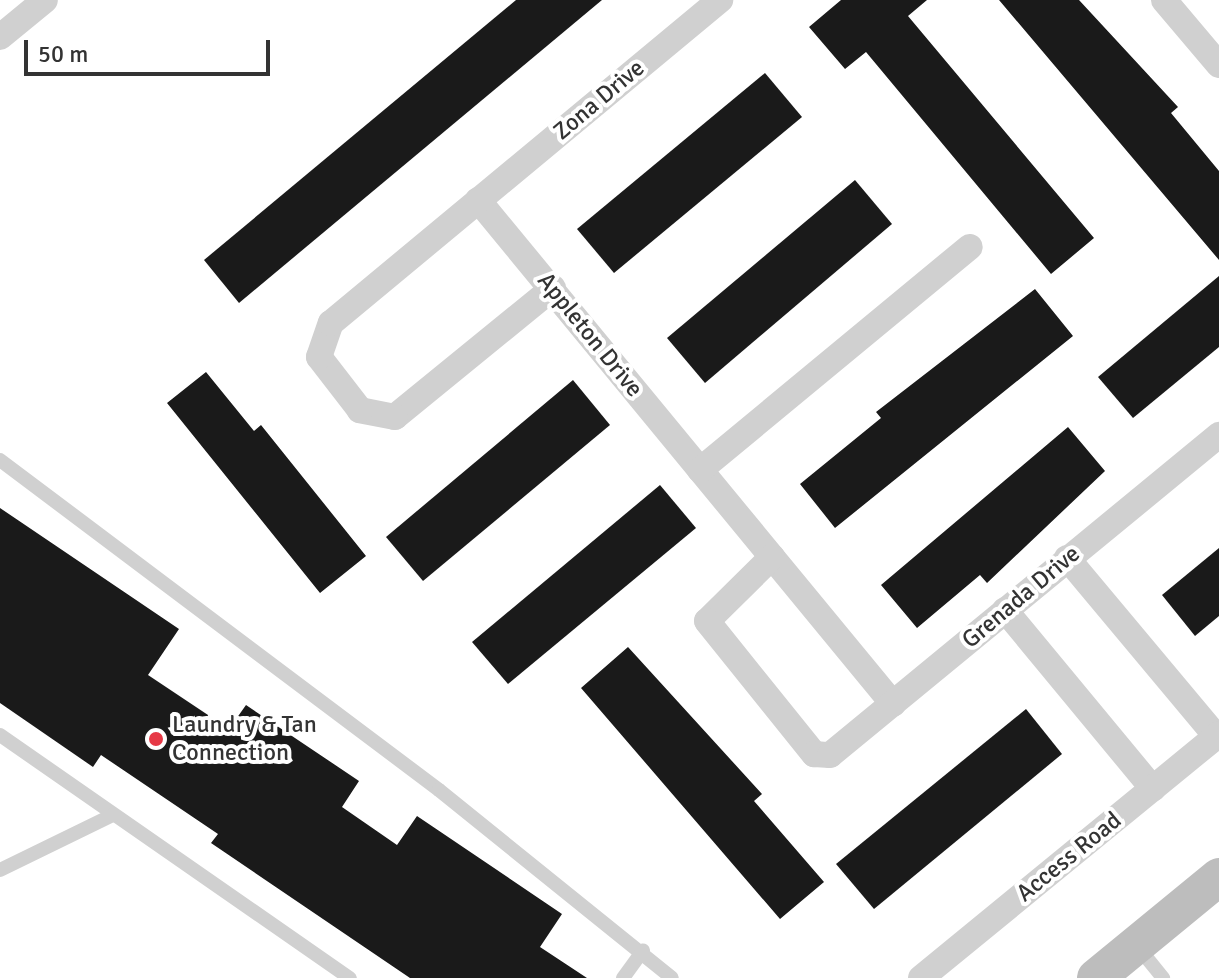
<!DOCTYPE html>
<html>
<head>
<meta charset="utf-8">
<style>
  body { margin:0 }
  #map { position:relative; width:1219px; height:978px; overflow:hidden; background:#fff; font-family:Signika,sans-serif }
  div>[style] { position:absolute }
  .building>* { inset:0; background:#1a1a1a }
  .lane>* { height:14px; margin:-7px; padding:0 7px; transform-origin:7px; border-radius:7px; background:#d0d0d0 }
  .street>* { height:26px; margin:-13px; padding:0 13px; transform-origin:13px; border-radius:13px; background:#d0d0d0 }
  .secondary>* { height:38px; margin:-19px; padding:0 19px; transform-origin:19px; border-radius:19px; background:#bdbdbd }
  .dots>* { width:22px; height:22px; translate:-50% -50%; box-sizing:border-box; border:4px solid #fff; border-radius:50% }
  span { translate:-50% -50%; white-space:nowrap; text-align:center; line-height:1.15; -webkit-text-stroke:8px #fff; paint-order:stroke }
  .street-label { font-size:24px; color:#333 }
  .poi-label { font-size:24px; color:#333 }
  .left { translate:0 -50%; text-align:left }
  .scale { position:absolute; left:24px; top:40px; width:246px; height:36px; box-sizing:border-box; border:4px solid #333; border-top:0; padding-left:10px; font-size:24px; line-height:28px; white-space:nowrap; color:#333; -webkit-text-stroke:6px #fff; paint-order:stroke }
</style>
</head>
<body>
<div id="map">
  <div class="building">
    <div style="clip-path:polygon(516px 0,602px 0,239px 303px,204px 260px)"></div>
    <div style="clip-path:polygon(841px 0,927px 0,908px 16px,1094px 238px,1051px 274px,866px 52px,845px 69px,809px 27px)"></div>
    <div style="clip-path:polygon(999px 0,1079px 0,1178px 107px,1171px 113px,1219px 171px,1219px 260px)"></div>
    <div style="clip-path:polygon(765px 73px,802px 117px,614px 273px,577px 229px)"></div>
    <div style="clip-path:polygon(855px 180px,892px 224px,705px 383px,667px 338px)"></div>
    <div style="clip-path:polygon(1219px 276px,1219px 347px,1133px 418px,1098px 377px)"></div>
    <div style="clip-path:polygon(1035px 289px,1073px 336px,835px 528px,800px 484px,881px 418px,876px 412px)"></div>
    <div style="clip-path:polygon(206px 372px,254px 431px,261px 425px,366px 556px,320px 593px,167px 403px)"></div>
    <div style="clip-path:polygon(573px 380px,610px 425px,423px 581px,386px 537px)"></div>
    <div style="clip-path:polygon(1068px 427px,1105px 471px,987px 583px,980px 575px,917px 628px,881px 585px)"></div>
    <div style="clip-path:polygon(660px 485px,696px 528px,508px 684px,472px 642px)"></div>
    <div style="clip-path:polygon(0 508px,179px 629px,148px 675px,229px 729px,246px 705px,359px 781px,342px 807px,397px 845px,417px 816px,562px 914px,540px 947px,587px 978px,410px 978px,211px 843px,218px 834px,101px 755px,93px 767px,0 703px)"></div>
    <div style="clip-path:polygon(1219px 548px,1219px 616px,1195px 636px,1162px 595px)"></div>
    <div style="clip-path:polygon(628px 647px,762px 794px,754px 801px,824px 882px,780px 919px,581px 688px)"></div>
    <div style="clip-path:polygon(1026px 709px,1062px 754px,874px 909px,836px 864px)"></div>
  </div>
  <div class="lane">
    <div style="left:0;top:460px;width:549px;rotate:36.93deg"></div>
    <div style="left:439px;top:790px;width:299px;rotate:38.9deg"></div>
    <div style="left:0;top:735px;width:426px;rotate:34.8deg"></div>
    <div style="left:0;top:870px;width:126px;rotate:-26deg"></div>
    <div style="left:1138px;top:947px;width:40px;rotate:51deg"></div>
    <div style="left:623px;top:978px;width:34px;rotate:-54deg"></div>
  </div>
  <div class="street">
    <div style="left:1164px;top:0;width:85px;rotate:49.8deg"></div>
    <div style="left:0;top:37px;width:58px;rotate:-39.4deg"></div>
    <div style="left:478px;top:200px;width:653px;rotate:50.53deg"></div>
    <div style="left:553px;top:288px;width:204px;rotate:140.8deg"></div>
    <div style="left:395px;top:417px;width:36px;rotate:-169deg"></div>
    <div style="left:360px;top:410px;width:67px;rotate:-127.7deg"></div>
    <div style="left:319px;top:357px;width:36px;rotate:-71deg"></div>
    <div style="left:331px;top:323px;width:506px;rotate:-39.7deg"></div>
    <div style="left:700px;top:470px;width:350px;rotate:-39.6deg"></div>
    <div style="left:772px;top:557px;width:91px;rotate:135.4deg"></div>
    <div style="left:707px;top:621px;width:171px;rotate:51.2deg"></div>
    <div style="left:814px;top:754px;width:16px;rotate:4deg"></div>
    <div style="left:830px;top:755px;width:504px;rotate:-39.44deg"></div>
    <div style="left:1067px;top:558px;width:232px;rotate:50.1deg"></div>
    <div style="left:1005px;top:610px;width:232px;rotate:50.4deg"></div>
    <div style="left:921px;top:978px;width:385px;rotate:-39.3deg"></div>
  </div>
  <div class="secondary">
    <div style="left:1096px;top:978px;width:159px;rotate:-39.4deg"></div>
  </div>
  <div class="dots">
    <div style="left:156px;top:739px;background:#e63946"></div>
  </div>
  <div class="street-label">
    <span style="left:599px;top:100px;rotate:-40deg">Zona Drive</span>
    <span style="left:590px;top:335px;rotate:51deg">Appleton Drive</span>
    <span style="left:1021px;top:597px;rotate:-40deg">Grenada Drive</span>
    <span style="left:1069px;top:857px;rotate:-39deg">Access Road</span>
  </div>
  <div class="poi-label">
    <span class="left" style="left:172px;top:739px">Laundry &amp; Tan<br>Connection</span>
  </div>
  <div class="scale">50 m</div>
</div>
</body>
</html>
